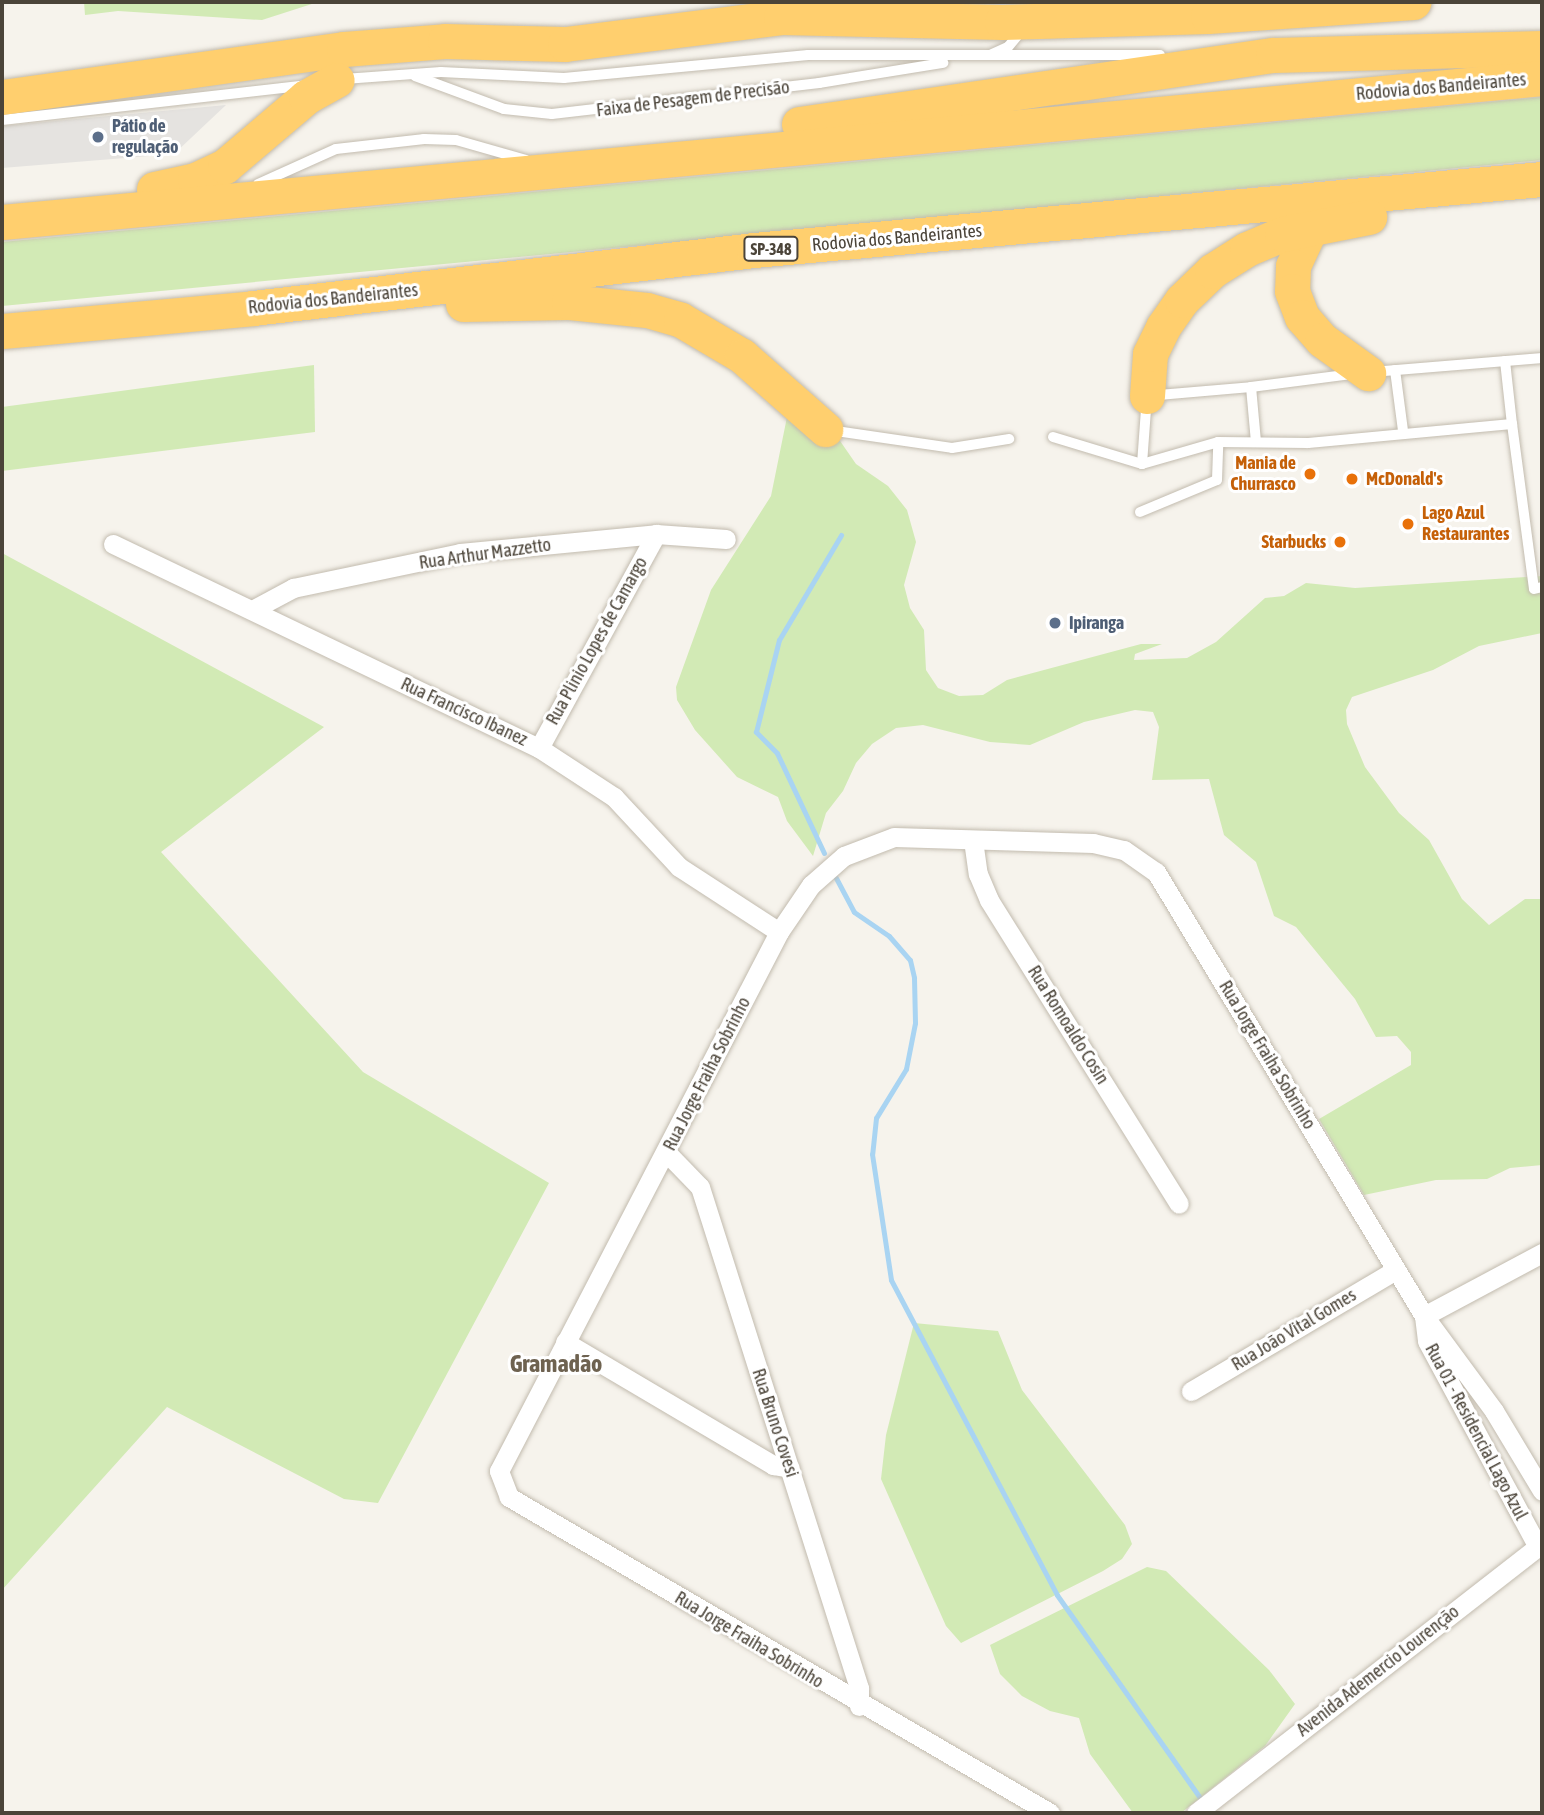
<!DOCTYPE html>
<html>
<head>
<meta charset="utf-8">
<style>
  body { margin:0 }
  #map { position:relative; width:1544px; height:1815px; overflow:hidden; background:#f6f3ec; font-family:"Asap Condensed",sans-serif }
  div>[style] { position:absolute }
  .green>* { inset:0; background:#d2eab5 }
  .parking>* { inset:0; background:#e5e3e0 }
  .stream>* { height:5px; margin:-2.5px; padding:0 2.5px; transform-origin:2.5px; border-radius:2.5px; background:#a9d4f2 }
  .roads { filter:drop-shadow(0 0 2px #c2bbae) drop-shadow(0 0 2px #c2bbae) }
  .lane>* { height:10px; margin:-5px; padding:0 5px; transform-origin:5px; border-radius:5px; background:#fff }
  .street>* { height:19px; margin:-9.5px; padding:0 9.5px; transform-origin:9.5px; border-radius:9.5px; background:#fff }
  .highway>* { height:35px; margin:-17.5px; padding:0 17.5px; transform-origin:17.5px; border-radius:17.5px; background:#ffcf6e }
  .dots>* { width:19px; height:19px; translate:-50% -50%; box-sizing:border-box; border:4px solid #fff; border-radius:50% }
  span { translate:-50% -50%; white-space:nowrap; text-align:center; line-height:1.15; -webkit-text-stroke:6px #fff; paint-order:stroke }
  .shield-label span { padding:2px 5px; background:#fff; border:2px solid; border-radius:5px; -webkit-text-stroke-width:0 }
  .shield-label { font-size:16px; color:#4b4439; font-weight:700 }
  .street-label { font-size:18px; color:#4b4439 }
  .service-label { font-size:18px; color:#4e5e75; font-weight:700 }
  .left { translate:0 -50%; text-align:left }
  .food-label { font-size:18px; color:#c56008; font-weight:700 }
  .right { translate:-100% -50%; text-align:right }
  .district-label { font-size:24px; color:#6e6250; font-weight:700 }
  .frame { position:absolute; inset:0; border:4px solid #4b4439; pointer-events:none }
</style>
</head>
<body>
<div id="map">
  <div class="green">
    <div style="clip-path:polygon(84px 2px,318px 2px,262px 20px,118px 11px,85px 15px)"></div>
    <div style="clip-path:polygon(1542px 97px,1542px 160px,2px 306px,2px 242px)"></div>
    <div style="clip-path:polygon(314px 365px,315px 432px,2px 471px,2px 407px)"></div>
    <div style="clip-path:polygon(787px 417px,838px 438px,856px 464px,888px 486px,907px 510px,916px 542px,904px 585px,910px 608px,924px 630px,926px 670px,938px 688px,959px 696px,983px 695px,1007px 680px,1141px 644px,1162px 644px,1135px 654px,1134px 660px,1187px 658px,1216px 642px,1265px 598px,1284px 596px,1306px 583px,1355px 588px,1542px 576px,1542px 633px,1479px 646px,1433px 670px,1352px 697px,1346px 710px,1347px 724px,1365px 767px,1399px 813px,1429px 840px,1462px 899px,1489px 925px,1525px 899px,1542px 899px,1542px 1165px,1510px 1168px,1487px 1179px,1436px 1180px,1364px 1195px,1319px 1119px,1411px 1065px,1411px 1052px,1397px 1036px,1376px 1037px,1355px 999px,1296px 927px,1274px 916px,1256px 862px,1224px 835px,1209px 779px,1152px 780px,1159px 727px,1153px 712px,1135px 710px,1084px 722px,1030px 745px,990px 742px,923px 725px,896px 728px,872px 744px,856px 763px,843px 791px,826px 813px,813px 856px,787px 821px,778px 797px,737px 777px,695px 730px,677px 700px,676px 687px,711px 590px,771px 496px)"></div>
    <div style="clip-path:polygon(2px 553px,324px 727px,161px 852px,363px 1072px,549px 1183px,378px 1503px,344px 1499px,167px 1407px,2px 1590px)"></div>
    <div style="clip-path:polygon(914px 1323px,998px 1331px,1022px 1390px,1125px 1525px,1132px 1544px,1122px 1559px,1103px 1571px,961px 1643px,946px 1626px,881px 1479px,886px 1435px)"></div>
    <div style="clip-path:polygon(1147px 1567px,1166px 1571px,1269px 1670px,1295px 1704px,1265px 1746px,1181px 1813px,1133px 1813px,1090px 1754px,1079px 1718px,1050px 1711px,1022px 1696px,1000px 1674px,990px 1645px)"></div>
  </div>
  <div class="parking">
    <div style="clip-path:polygon(226px 105px,174px 154px,2px 168px,2px 126px)"></div>
  </div>
  <div class="stream">
    <div style="left:824px;top:853px;width:110px;rotate:-115.2deg"></div>
    <div style="left:777px;top:753px;width:30px;rotate:-135deg"></div>
    <div style="left:756px;top:732px;width:95px;rotate:-76deg"></div>
    <div style="left:779px;top:640px;width:122px;rotate:-59.4deg"></div>
    <div style="left:836px;top:878px;width:38px;rotate:62deg"></div>
    <div style="left:854px;top:912px;width:42px;rotate:34.4deg"></div>
    <div style="left:889px;top:936px;width:32px;rotate:49deg"></div>
    <div style="left:910px;top:960px;width:18px;rotate:77deg"></div>
    <div style="left:914px;top:978px;width:45px;rotate:88.7deg"></div>
    <div style="left:915px;top:1023px;width:47px;rotate:101.1deg"></div>
    <div style="left:906px;top:1069px;width:57px;rotate:121.5deg"></div>
    <div style="left:876px;top:1118px;width:36px;rotate:96deg"></div>
    <div style="left:872px;top:1154px;width:127px;rotate:81.4deg"></div>
    <div style="left:891px;top:1280px;width:356px;rotate:62.2deg"></div>
    <div style="left:1057px;top:1595px;width:253px;rotate:54.8deg"></div>
  </div>
  <div class="roads">
    <div class="lane">
      <div style="left:992px;top:54px;width:17px;rotate:-24deg"></div>
      <div style="left:1008px;top:47px;width:23px;rotate:-50deg"></div>
      <div style="left:415px;top:76px;width:95px;rotate:20.3deg"></div>
      <div style="left:504px;top:109px;width:48px;rotate:5.9deg"></div>
      <div style="left:552px;top:114px;width:269px;rotate:-6.6deg"></div>
      <div style="left:819px;top:83px;width:126px;rotate:-9.2deg"></div>
      <div style="left:344px;top:79px;width:97px;rotate:-4.1deg"></div>
      <div style="left:441px;top:72px;width:123px;rotate:2.8deg"></div>
      <div style="left:564px;top:78px;width:245px;rotate:-5.4deg"></div>
      <div style="left:808px;top:55px;width:352px"></div>
      <div style="left:2px;top:120px;width:302px;rotate:-6.5deg"></div>
      <div style="left:258px;top:184px;width:85px;rotate:-24.2deg"></div>
      <div style="left:336px;top:149px;width:89px;rotate:-6.5deg"></div>
      <div style="left:424px;top:139px;width:32px;rotate:2deg"></div>
      <div style="left:456px;top:140px;width:73px;rotate:15.9deg"></div>
      <div style="left:1505px;top:361px;width:63px;rotate:83.7deg"></div>
      <div style="left:1395px;top:370px;width:62px;rotate:82.5deg"></div>
      <div style="left:1372px;top:372px;width:171px;rotate:-4.7deg"></div>
      <div style="left:829px;top:430px;width:124px;rotate:8.3deg"></div>
      <div style="left:952px;top:448px;width:58px;rotate:-9deg"></div>
      <div style="left:1053px;top:437px;width:93px;rotate:16.9deg"></div>
      <div style="left:1142px;top:464px;width:79px;rotate:-16.1deg"></div>
      <div style="left:1256px;top:442px;width:55px;rotate:-95.2deg"></div>
      <div style="left:1251px;top:387px;width:103px;rotate:-7.3deg"></div>
      <div style="left:1142px;top:464px;width:68px;rotate:-85.8deg"></div>
      <div style="left:1147px;top:396px;width:104px;rotate:-4.9deg"></div>
      <div style="left:1140px;top:512px;width:83px;rotate:-22.6deg"></div>
      <div style="left:1217px;top:480px;width:38px;rotate:-88deg"></div>
      <div style="left:1218px;top:442px;width:90px;rotate:0.6deg"></div>
      <div style="left:1308px;top:443px;width:205px;rotate:-5.3deg"></div>
      <div style="left:1512px;top:424px;width:166px;rotate:82.4deg"></div>
      <div style="left:1534px;top:589px;width:8px;rotate:-14deg"></div>
    </div>
    <div class="street">
      <div style="left:113px;top:544px;width:472px;rotate:25.6deg"></div>
      <div style="left:539px;top:748px;width:90px;rotate:33.2deg"></div>
      <div style="left:614px;top:797px;width:96px;rotate:47.1deg"></div>
      <div style="left:679px;top:867px;width:119px;rotate:33deg"></div>
      <div style="left:252px;top:610px;width:47px;rotate:-28.2deg"></div>
      <div style="left:293px;top:588px;width:171px;rotate:-11.8deg"></div>
      <div style="left:460px;top:553px;width:197px;rotate:-5.5deg"></div>
      <div style="left:656px;top:534px;width:70px;rotate:4.1deg"></div>
      <div style="left:539px;top:748px;width:244px;rotate:-61.3deg"></div>
      <div style="left:973px;top:840px;width:34px;rotate:82deg"></div>
      <div style="left:978px;top:874px;width:28px;rotate:67deg"></div>
      <div style="left:989px;top:900px;width:358px;rotate:58deg"></div>
      <div style="left:667px;top:1153px;width:47px;rotate:45.9deg"></div>
      <div style="left:700px;top:1187px;width:526px;rotate:72.39deg"></div>
      <div style="left:859px;top:1688px;width:18px;rotate:90deg"></div>
      <div style="left:1424px;top:1316px;width:25px;rotate:83deg"></div>
      <div style="left:1427px;top:1341px;width:234px;rotate:61.7deg"></div>
      <div style="left:1424px;top:1316px;width:134px;rotate:-28.1deg"></div>
      <div style="left:565px;top:1342px;width:242px;rotate:30.6deg"></div>
      <div style="left:773px;top:1465px;width:17px;rotate:10deg"></div>
      <div style="left:1191px;top:1391px;width:238px;rotate:-30.6deg"></div>
      <div style="left:1050px;top:1813px;width:627px;rotate:-149.71deg"></div>
      <div style="left:509px;top:1497px;width:28px;rotate:-111deg"></div>
      <div style="left:499px;top:1471px;width:607px;rotate:-62.55deg"></div>
      <div style="left:779px;top:932px;width:57px;rotate:-55.8deg"></div>
      <div style="left:811px;top:885px;width:44px;rotate:-41.3deg"></div>
      <div style="left:844px;top:856px;width:53px;rotate:-20.8deg"></div>
      <div style="left:894px;top:837px;width:199px;rotate:1.7deg"></div>
      <div style="left:1093px;top:843px;width:32px;rotate:13deg"></div>
      <div style="left:1124px;top:850px;width:39px;rotate:35deg"></div>
      <div style="left:1156px;top:872px;width:519px;rotate:58.88deg"></div>
      <div style="left:1424px;top:1316px;width:118px;rotate:53.6deg"></div>
      <div style="left:1494px;top:1411px;width:93px;rotate:59deg"></div>
      <div style="left:1196px;top:1813px;width:438px;rotate:-37.9deg"></div>
    </div>
    <div class="highway">
      <div style="left:2px;top:97px;width:345px;rotate:-8deg"></div>
      <div style="left:344px;top:49px;width:101px;rotate:-4.5deg"></div>
      <div style="left:445px;top:41px;width:120px;rotate:1.4deg"></div>
      <div style="left:565px;top:44px;width:218px;rotate:-7.1deg"></div>
      <div style="left:781px;top:17px;width:221px;rotate:1.3deg"></div>
      <div style="left:1002px;top:22px;width:206px;rotate:-1.7deg"></div>
      <div style="left:1208px;top:16px;width:206px;rotate:-3.9deg"></div>
      <div style="left:799px;top:124px;width:479px;rotate:-8.3deg"></div>
      <div style="left:1273px;top:55px;width:269px;rotate:-1.5deg"></div>
      <div style="left:154px;top:189px;width:42px;rotate:-12.4deg"></div>
      <div style="left:195px;top:180px;width:33px;rotate:-25deg"></div>
      <div style="left:225px;top:166px;width:106px;rotate:-40.4deg"></div>
      <div style="left:306px;top:97px;width:35px;rotate:-29deg"></div>
      <div style="left:2px;top:222px;width:1547px;rotate:-5.34deg"></div>
      <div style="left:1311px;top:227px;width:43px;rotate:114.8deg"></div>
      <div style="left:1293px;top:266px;width:25px;rotate:92deg"></div>
      <div style="left:1292px;top:291px;width:28px;rotate:69deg"></div>
      <div style="left:1302px;top:317px;width:30px;rotate:49deg"></div>
      <div style="left:1322px;top:340px;width:57px;rotate:35.7deg"></div>
      <div style="left:463px;top:304px;width:106px;rotate:-1.1deg"></div>
      <div style="left:569px;top:302px;width:78px;rotate:5.9deg"></div>
      <div style="left:647px;top:310px;width:35px;rotate:16deg"></div>
      <div style="left:681px;top:320px;width:71px;rotate:30.5deg"></div>
      <div style="left:742px;top:356px;width:111px;rotate:41.3deg"></div>
      <div style="left:2px;top:331px;width:252px;rotate:-5.2deg"></div>
      <div style="left:253px;top:308px;width:504px;rotate:-6.6deg"></div>
      <div style="left:754px;top:250px;width:791px;rotate:-5.15deg"></div>
      <div style="left:1147px;top:396px;width:42px;rotate:-85.9deg"></div>
      <div style="left:1150px;top:354px;width:30px;rotate:-64deg"></div>
      <div style="left:1163px;top:327px;width:33px;rotate:-55deg"></div>
      <div style="left:1182px;top:300px;width:42px;rotate:-44deg"></div>
      <div style="left:1212px;top:271px;width:41px;rotate:-32.2deg"></div>
      <div style="left:1247px;top:249px;width:38px;rotate:-23deg"></div>
      <div style="left:1282px;top:234px;width:89px;rotate:-11.1deg"></div>
    </div>
  </div>
  <div class="dots">
    <div style="left:98px;top:137px;background:#5c6f8a"></div>
    <div style="left:1310px;top:474px;background:#e8710a"></div>
    <div style="left:1352px;top:479px;background:#e8710a"></div>
    <div style="left:1408px;top:524px;background:#e8710a"></div>
    <div style="left:1340px;top:542px;background:#e8710a"></div>
    <div style="left:1055px;top:623px;background:#5c6f8a"></div>
  </div>
  <div class="shield-label">
    <span style="left:771px;top:249px">SP-348</span>
  </div>
  <div class="street-label">
    <span style="left:1441px;top:87px;rotate:-5deg">Rodovia dos Bandeirantes</span>
    <span style="left:693px;top:99px;rotate:-7deg">Faixa de Pesagem de Precisão</span>
    <span style="left:897px;top:238px;rotate:-5deg">Rodovia dos Bandeirantes</span>
    <span style="left:333px;top:299px;rotate:-6deg">Rodovia dos Bandeirantes</span>
    <span style="left:485px;top:554px;rotate:-8deg">Rua Arthur Mazzetto</span>
    <span style="left:597px;top:641px;rotate:-61deg">Rua Plinio Lopes de Camargo</span>
    <span style="left:464px;top:712px;rotate:25deg">Rua Francisco Ibanez</span>
    <span style="left:1068px;top:1025px;rotate:58deg">Rua Romoaldo Cosin</span>
    <span style="left:1267px;top:1055px;rotate:59deg">Rua Jorge Fraiha Sobrinho</span>
    <span style="left:707px;top:1074px;rotate:-63deg">Rua Jorge Fraiha Sobrinho</span>
    <span style="left:1294px;top:1330px;rotate:-31deg">Rua João Vital Gomes</span>
    <span style="left:775px;top:1423px;rotate:72deg">Rua Bruno Covesi</span>
    <span style="left:1476px;top:1432px;rotate:62deg">Rua 01 - Residencial Lago Azul</span>
    <span style="left:749px;top:1640px;rotate:31deg">Rua Jorge Fraiha Sobrinho</span>
    <span style="left:1378px;top:1671px;rotate:-38deg">Avenida Ademercio Lourenção</span>
  </div>
  <div class="service-label">
    <span class="left" style="left:112px;top:137px">Pátio de<br>regulação</span>
    <span class="left" style="left:1069px;top:623px">Ipiranga</span>
  </div>
  <div class="food-label">
    <span class="right" style="left:1296px;top:474px">Mania de<br>Churrasco</span>
    <span class="left" style="left:1366px;top:479px">McDonald's</span>
    <span class="left" style="left:1422px;top:524px">Lago Azul<br>Restaurantes</span>
    <span class="right" style="left:1326px;top:542px">Starbucks</span>
  </div>
  <div class="district-label">
    <span style="left:556px;top:1364px">Gramadão</span>
  </div>
  <div class="frame"></div>
</div>
</body>
</html>
